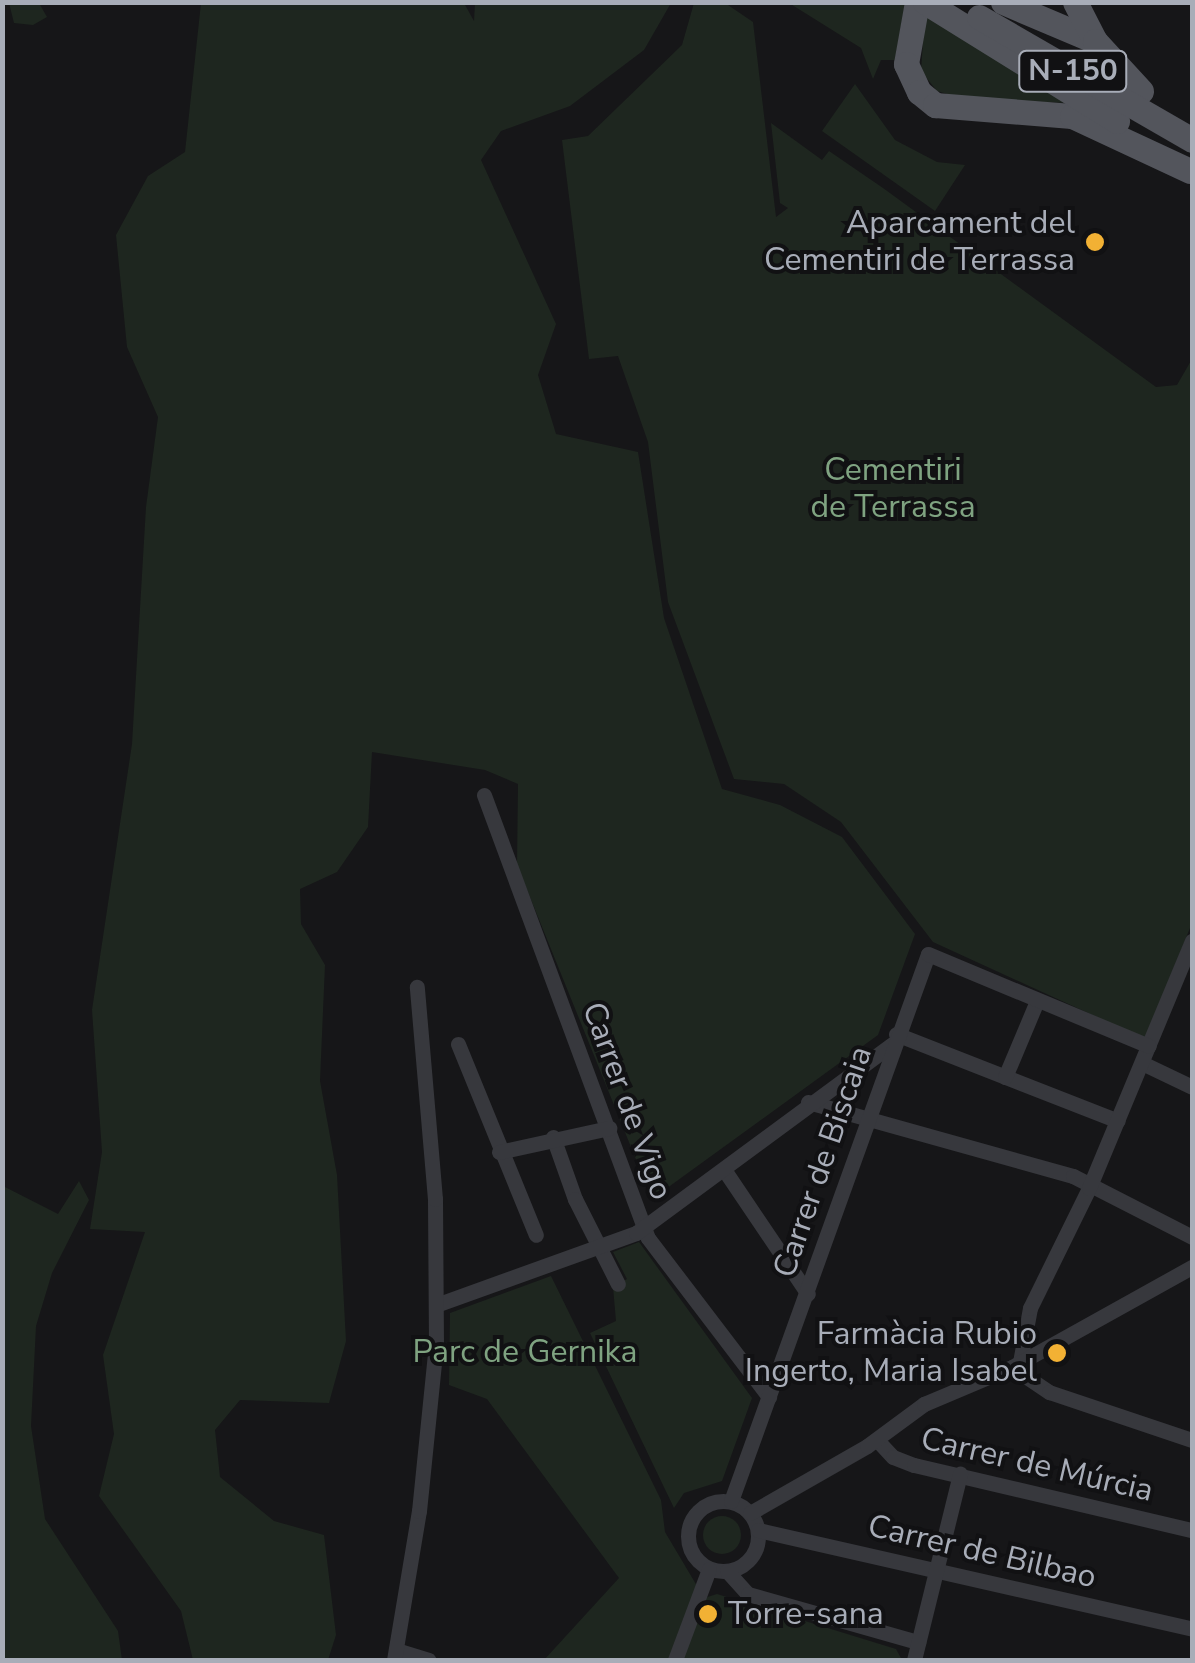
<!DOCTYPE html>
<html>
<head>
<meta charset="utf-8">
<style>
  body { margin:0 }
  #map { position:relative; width:1195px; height:1663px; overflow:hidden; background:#161618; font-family:"Nunito Sans",sans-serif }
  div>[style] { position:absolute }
  .green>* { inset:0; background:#1e261f }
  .round { border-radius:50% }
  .street>* { height:15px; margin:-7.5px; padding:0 7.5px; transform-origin:7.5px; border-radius:7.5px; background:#37383d }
  .street>.ring { margin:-7.5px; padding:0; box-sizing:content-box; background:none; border:15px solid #37383d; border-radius:50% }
  .primary>* { height:25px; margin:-12.5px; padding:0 12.5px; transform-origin:12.5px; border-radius:12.5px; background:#53555c }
  .dots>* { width:28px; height:28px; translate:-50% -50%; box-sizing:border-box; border:5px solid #111113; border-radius:50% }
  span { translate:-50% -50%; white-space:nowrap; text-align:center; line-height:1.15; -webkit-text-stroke:8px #111113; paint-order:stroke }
  .shield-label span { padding:2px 8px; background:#111113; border:2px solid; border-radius:8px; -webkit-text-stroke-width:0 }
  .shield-label { font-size:30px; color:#a8adb8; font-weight:700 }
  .poi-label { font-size:32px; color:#a8adb8 }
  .right { translate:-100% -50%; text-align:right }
  .left { translate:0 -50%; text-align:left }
  .park-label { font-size:32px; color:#7fa381 }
  .street-label { font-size:32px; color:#a8adb8 }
  .frame { position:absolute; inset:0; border:5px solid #a8adb8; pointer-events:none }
</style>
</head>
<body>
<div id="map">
  <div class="green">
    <div style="clip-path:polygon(9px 3px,39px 3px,47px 17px,33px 25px,14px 23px)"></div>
    <div style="clip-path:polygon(201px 3px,464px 3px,474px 21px,475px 3px,671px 3px,644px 50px,570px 106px,501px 131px,481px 160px,556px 324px,538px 375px,556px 434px,638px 452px,664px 618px,722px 789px,780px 805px,842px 837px,915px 934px,878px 1035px,652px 1199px,517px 865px,518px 784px,485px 770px,372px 752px,368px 827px,337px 872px,300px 889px,301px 924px,325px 965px,320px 1081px,337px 1175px,346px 1341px,329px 1403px,240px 1400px,215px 1430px,220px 1477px,274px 1521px,324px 1535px,336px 1635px,328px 1660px,193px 1660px,181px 1611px,99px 1496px,114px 1434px,103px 1355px,145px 1232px,90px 1229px,102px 1152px,92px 1010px,132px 744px,146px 507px,158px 417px,127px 347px,116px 235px,148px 176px,185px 152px)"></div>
    <div style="clip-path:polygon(694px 3px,725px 3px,753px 22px,776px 217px,788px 208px,780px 203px,771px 123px,822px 160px,829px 151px,883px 188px,1156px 387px,1177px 385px,1192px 359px,1192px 923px,1145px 1039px,933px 942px,841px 822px,784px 784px,734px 779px,668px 602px,648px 442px,618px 356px,589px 359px,562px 140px,588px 136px,682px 45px)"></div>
    <div style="clip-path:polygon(789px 3px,905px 3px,895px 60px,881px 60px,873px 79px,861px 48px)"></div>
    <div style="clip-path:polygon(925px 12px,1072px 103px,964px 99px,937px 91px,921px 71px)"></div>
    <div style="clip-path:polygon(855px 84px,895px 140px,937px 162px,965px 165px,935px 211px,822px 131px)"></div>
    <div style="clip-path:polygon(79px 1181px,89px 1200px,52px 1273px,36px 1326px,31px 1426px,45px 1519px,118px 1631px,122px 1660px,3px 1660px,3px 1186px,58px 1214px)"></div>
    <div style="clip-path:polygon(639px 1242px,752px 1398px,722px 1481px,684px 1493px,674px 1508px,590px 1333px,616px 1321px,613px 1287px,627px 1279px,613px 1252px)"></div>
    <div style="clip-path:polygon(551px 1276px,661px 1500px,665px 1532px,700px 1591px,698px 1600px,717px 1594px,896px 1649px,902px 1660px,544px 1660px,619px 1578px,487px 1399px,449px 1385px,450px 1313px)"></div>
    <div class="round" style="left:703px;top:1516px;width:38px;height:38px"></div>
  </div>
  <div class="street">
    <div style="left:484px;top:795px;width:472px;rotate:69.7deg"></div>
    <div style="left:648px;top:1238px;width:200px;rotate:52.7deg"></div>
    <div style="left:896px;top:1034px;width:238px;rotate:21.4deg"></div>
    <div style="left:458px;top:1044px;width:206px;rotate:67.8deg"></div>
    <div style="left:1142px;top:1063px;width:55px;rotate:25.6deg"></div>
    <div style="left:1005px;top:1077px;width:82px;rotate:-67.2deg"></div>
    <div style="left:808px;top:1102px;width:275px;rotate:15.6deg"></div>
    <div style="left:1073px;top:1176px;width:134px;rotate:27.1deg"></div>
    <div style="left:553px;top:1137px;width:66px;rotate:70.5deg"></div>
    <div style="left:575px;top:1199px;width:95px;rotate:63.2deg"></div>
    <div style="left:499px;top:1152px;width:113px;rotate:-12.3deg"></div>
    <div style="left:725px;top:1171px;width:148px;rotate:56deg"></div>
    <div style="left:436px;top:1305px;width:213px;rotate:-19.8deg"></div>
    <div style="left:636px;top:1233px;width:318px;rotate:-36.4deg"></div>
    <div style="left:1020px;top:1362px;width:55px;rotate:-79.5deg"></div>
    <div style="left:1030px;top:1308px;width:134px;rotate:-63.8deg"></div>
    <div style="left:1089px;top:1188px;width:268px;rotate:-67.4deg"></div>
    <div style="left:1012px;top:1367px;width:45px;rotate:34deg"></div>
    <div style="left:1049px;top:1392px;width:151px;rotate:18.6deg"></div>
    <div style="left:877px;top:1440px;width:23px;rotate:47deg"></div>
    <div style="left:893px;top:1457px;width:22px;rotate:21deg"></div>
    <div style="left:914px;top:1465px;width:285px;rotate:13.2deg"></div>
    <div class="ring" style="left:688px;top:1501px;width:55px;height:55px"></div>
    <div style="left:731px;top:1501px;width:581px;rotate:-70.19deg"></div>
    <div style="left:928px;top:954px;width:239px;rotate:22.6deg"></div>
    <div style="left:750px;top:1513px;width:135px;rotate:-29.8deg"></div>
    <div style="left:867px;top:1446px;width:71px;rotate:-36.4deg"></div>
    <div style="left:924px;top:1404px;width:95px;rotate:-22.8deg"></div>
    <div style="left:1012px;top:1367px;width:206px;rotate:-29.1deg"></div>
    <div style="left:758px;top:1530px;width:445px;rotate:12.8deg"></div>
    <div style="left:727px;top:1571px;width:31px;rotate:48deg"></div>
    <div style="left:748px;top:1594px;width:177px;rotate:15.8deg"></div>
    <div style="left:396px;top:1650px;width:34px;rotate:17deg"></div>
    <div style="left:394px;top:1660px;width:151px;rotate:-80.5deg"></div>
    <div style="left:419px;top:1511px;width:168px;rotate:-84.2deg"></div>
    <div style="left:436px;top:1344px;width:145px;rotate:-90.4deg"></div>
    <div style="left:435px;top:1199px;width:213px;rotate:-94.9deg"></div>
    <div style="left:675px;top:1660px;width:97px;rotate:-69.5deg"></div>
    <div style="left:914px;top:1660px;width:192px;rotate:-76.1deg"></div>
  </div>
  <div class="primary">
    <div style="left:917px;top:2px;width:63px;rotate:100.1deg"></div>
    <div style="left:906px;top:64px;width:31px;rotate:65deg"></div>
    <div style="left:919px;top:92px;width:21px;rotate:39deg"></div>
    <div style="left:935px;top:105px;width:137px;rotate:4.6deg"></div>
    <div style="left:1072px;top:116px;width:130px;rotate:25deg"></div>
    <div style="left:925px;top:2px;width:226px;rotate:31.8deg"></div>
    <div style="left:1003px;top:2px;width:100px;rotate:23deg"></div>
    <div style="left:1075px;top:2px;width:44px;rotate:62.9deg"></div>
    <div style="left:1095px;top:41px;width:68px;rotate:47.4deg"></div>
    <div style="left:979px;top:17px;width:246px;rotate:30deg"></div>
  </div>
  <div class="dots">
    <div style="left:1095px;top:242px;background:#f2b134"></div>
    <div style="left:1057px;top:1353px;background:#f2b134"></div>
    <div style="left:708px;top:1614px;background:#f2b134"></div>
  </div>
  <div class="shield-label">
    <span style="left:1073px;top:71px">N-150</span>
  </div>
  <div class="poi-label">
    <span class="right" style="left:1075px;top:242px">Aparcament del<br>Cementiri de Terrassa</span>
    <span class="right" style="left:1037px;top:1353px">Farmàcia Rubio<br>Ingerto, Maria Isabel</span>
    <span class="left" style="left:728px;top:1614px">Torre-sana</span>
  </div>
  <div class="park-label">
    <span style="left:893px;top:489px">Cementiri<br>de Terrassa</span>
    <span style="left:525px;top:1352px">Parc de Gernika</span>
  </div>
  <div class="street-label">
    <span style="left:627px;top:1101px;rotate:70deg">Carrer de Vigo</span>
    <span style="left:823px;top:1162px;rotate:-71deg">Carrer de Biscaia</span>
    <span style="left:1037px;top:1465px;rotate:13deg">Carrer de Múrcia</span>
    <span style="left:982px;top:1552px;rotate:13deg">Carrer de Bilbao</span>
  </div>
  <div class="frame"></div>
</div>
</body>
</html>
